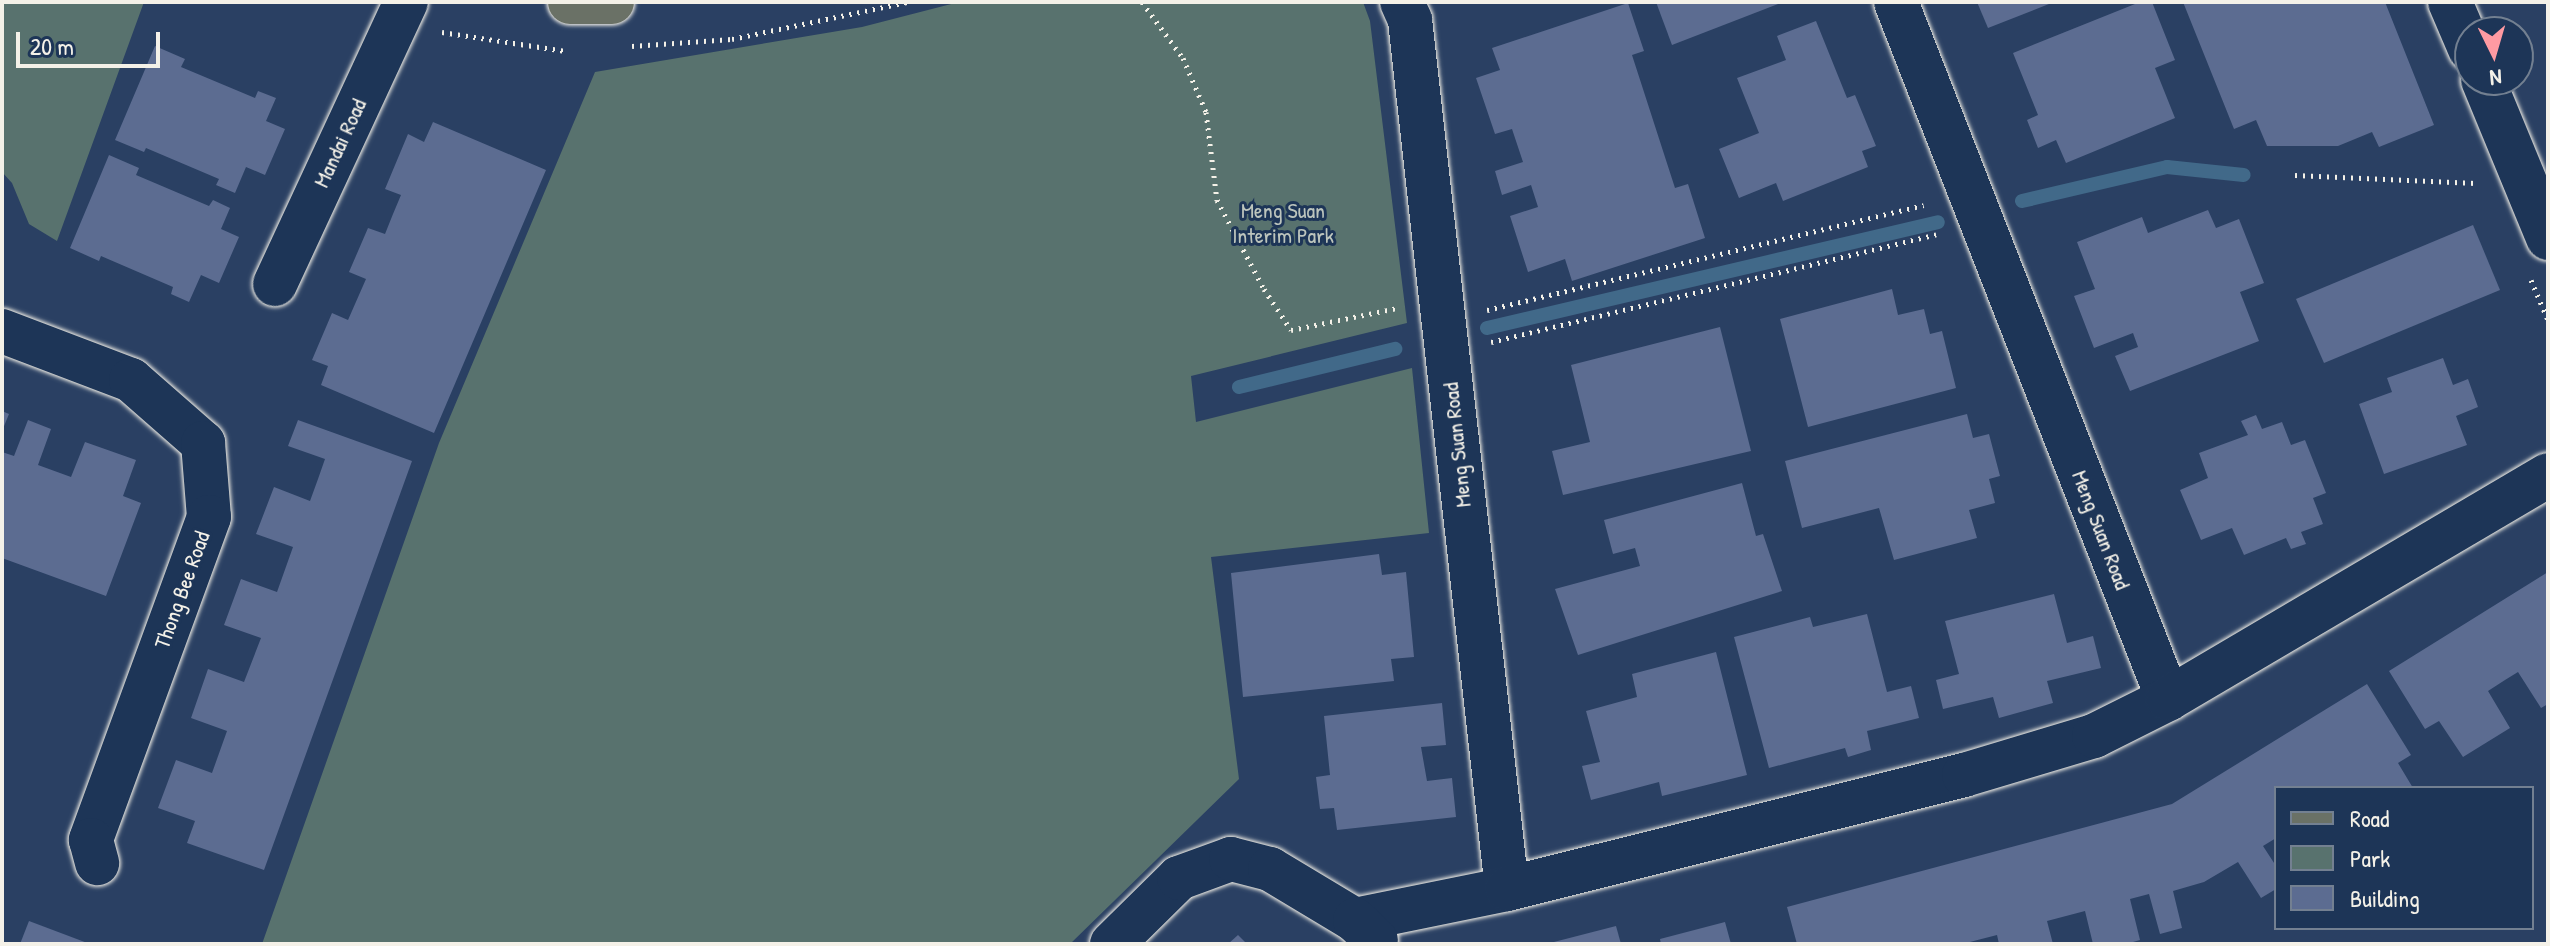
<!DOCTYPE html>
<html>
<head>
<meta charset="utf-8">
<style>
  body { margin:0 }
  #map { position:relative; width:2550px; height:946px; overflow:hidden; background:#2a4063; font-family:"Patrick Hand",sans-serif }
  div>[style] { position:absolute }
  .green>* { inset:0; background:#58726e }
  .stream>* { height:14px; margin:-7px; padding:0 7px; transform-origin:7px; border-radius:7px; background:#416989 }
  .building>* { inset:0; background:#5c6c91 }
  .path>* { height:5px; margin-top:-2.5px; transform-origin:0; background:repeating-linear-gradient(90deg,#f4f1e8 0 2px,transparent 0 8px) }
  .roads { filter:drop-shadow(0 0 2px #f4f1e8) drop-shadow(0 0 2px #f4f1e8) }
  .minor>* { height:44px; margin:-22px; padding:0 22px; transform-origin:22px; border-radius:22px; background:#1d3557 }
  .major>* { height:44px; margin:-22px; padding:0 22px; transform-origin:22px; border-radius:22px; background:#6a7166 }
  span { translate:-50% -50%; white-space:nowrap; text-align:center; line-height:1.15; -webkit-text-stroke:6px #1d3557; paint-order:stroke }
  .street-label { font-size:22px; color:#f4f1e8 }
  .park-label { font-size:22px; color:#bdc5bd }
  .frame { position:absolute; inset:0; border:4px solid #f4f1e8; pointer-events:none }
  .legend { position:absolute; left:2274px; top:786px; width:260px; height:144px; box-sizing:border-box; background:#1d3557; border:2px solid #738091; margin:0; padding:10px 14px; list-style:none; font-size:24px; color:#f4f1e8 }
  .legend li { display:flex; align-items:center; gap:16px; height:40px }
  .legend b { width:40px; border:2px solid #738091 }
  .north { position:absolute; left:2454px; top:16px; width:80px; height:80px; box-sizing:border-box; background:#1d3557; border:2px solid #738091; border-radius:50%; rotate:175deg; font-size:22px; font-weight:700; line-height:32px; text-align:center; color:#f4f1e8 }
  .north::after { content:''; display:block; margin:auto; width:28px; height:36px; background:#ff9aa2; clip-path:polygon(50% 0,100% 100%,50% 72%,0 100%) }
  .scale { position:absolute; left:16px; top:32px; width:144px; height:36px; box-sizing:border-box; border:4px solid #f4f1e8; border-top:0; padding-left:10px; font-size:24px; line-height:28px; white-space:nowrap; color:#f4f1e8; -webkit-text-stroke:6px #1d3557; paint-order:stroke }
</style>
</head>
<body>
<div id="map">
  <div class="green">
    <div style="clip-path:polygon(2px 2px,144px 2px,57px 241px,29px 224px,12px 183px,2px 172px)"></div>
    <div style="clip-path:polygon(959px 2px,1363px 2px,1370px 21px,1407px 323px,1191px 376px,1196px 422px,1412px 368px,1429px 533px,1211px 557px,1239px 779px,1070px 944px,262px 944px,439px 443px,595px 72px,862px 27px)"></div>
  </div>
  <div class="stream">
    <div style="left:2022px;top:201px;width:149px;rotate:-13.2deg"></div>
    <div style="left:2167px;top:167px;width:77px;rotate:5.9deg"></div>
    <div style="left:1487px;top:328px;width:463px;rotate:-13.2deg"></div>
    <div style="left:1239px;top:387px;width:161px;rotate:-13.7deg"></div>
  </div>
  <div class="building">
    <div style="clip-path:polygon(1656px 2px,1783px 2px,1672px 45px)"></div>
    <div style="clip-path:polygon(1977px 2px,2054px 2px,1988px 28px)"></div>
    <div style="clip-path:polygon(2140px 2px,2152px 2px,2175px 60px,2155px 68px,2175px 118px,2066px 163px,2056px 140px,2038px 148px,2027px 120px,2038px 115px,2013px 53px)"></div>
    <div style="clip-path:polygon(2183px 2px,2385px 2px,2434px 125px,2379px 147px,2372px 132px,2338px 146px,2267px 146px,2256px 120px,2234px 129px)"></div>
    <div style="clip-path:polygon(1628px 3px,1644px 51px,1632px 55px,1675px 188px,1688px 184px,1705px 238px,1572px 281px,1565px 259px,1528px 272px,1510px 216px,1538px 207px,1531px 185px,1502px 195px,1495px 171px,1523px 162px,1512px 129px,1495px 134px,1476px 78px,1500px 70px,1492px 48px)"></div>
    <div style="clip-path:polygon(1816px 21px,1847px 98px,1855px 95px,1876px 146px,1862px 151px,1868px 167px,1783px 201px,1776px 183px,1739px 198px,1719px 149px,1759px 133px,1737px 78px,1786px 60px,1777px 36px)"></div>
    <div style="clip-path:polygon(155px 46px,185px 59px,181px 67px,255px 98px,258px 91px,276px 98px,266px 121px,285px 129px,265px 175px,246px 167px,235px 193px,216px 185px,219px 179px,146px 148px,144px 152px,115px 140px)"></div>
    <div style="clip-path:polygon(433px 122px,546px 170px,434px 433px,321px 385px,328px 366px,312px 360px,332px 313px,348px 320px,366px 279px,349px 272px,368px 228px,385px 234px,393px 214px,401px 195px,385px 189px,408px 134px,424px 142px)"></div>
    <div style="clip-path:polygon(109px 155px,139px 168px,136px 175px,209px 206px,213px 200px,230px 208px,221px 229px,239px 237px,219px 283px,201px 275px,189px 302px,171px 294px,173px 287px,101px 256px,99px 261px,70px 248px)"></div>
    <div style="clip-path:polygon(2208px 210px,2216px 228px,2239px 219px,2264px 283px,2240px 292px,2259px 341px,2130px 391px,2115px 356px,2138px 347px,2133px 333px,2094px 348px,2074px 296px,2095px 289px,2077px 242px,2142px 217px,2148px 233px)"></div>
    <div style="clip-path:polygon(2473px 225px,2500px 290px,2324px 363px,2296px 299px)"></div>
    <div style="clip-path:polygon(1892px 289px,1898px 315px,1924px 309px,1930px 334px,1942px 331px,1956px 388px,1808px 427px,1780px 319px)"></div>
    <div style="clip-path:polygon(1720px 327px,1751px 451px,1563px 495px,1552px 451px,1590px 442px,1571px 365px)"></div>
    <div style="clip-path:polygon(2443px 358px,2453px 385px,2468px 379px,2478px 407px,2456px 416px,2467px 445px,2384px 474px,2359px 404px,2392px 392px,2387px 378px)"></div>
    <div style="clip-path:polygon(2px 411px,9px 414px,2px 431px)"></div>
    <div style="clip-path:polygon(1967px 414px,1973px 438px,1989px 434px,2000px 476px,1989px 479px,1995px 503px,1969px 510px,1977px 538px,1894px 560px,1879px 508px,1802px 528px,1785px 461px)"></div>
    <div style="clip-path:polygon(2256px 415px,2262px 429px,2282px 422px,2291px 445px,2305px 440px,2326px 493px,2313px 498px,2323px 524px,2301px 532px,2306px 544px,2291px 549px,2286px 538px,2244px 555px,2232px 528px,2201px 540px,2180px 490px,2208px 478px,2199px 453px,2248px 435px,2241px 421px)"></div>
    <div style="clip-path:polygon(28px 420px,51px 429px,38px 465px,71px 477px,85px 442px,136px 460px,123px 496px,141px 503px,106px 596px,2px 558px,2px 452px,14px 456px)"></div>
    <div style="clip-path:polygon(298px 420px,412px 461px,264px 870px,187px 843px,195px 821px,158px 808px,176px 760px,212px 773px,227px 731px,191px 718px,208px 669px,244px 682px,261px 638px,224px 625px,241px 579px,277px 592px,293px 547px,256px 534px,274px 487px,310px 501px,318px 479px,325px 459px,288px 446px)"></div>
    <div style="clip-path:polygon(1742px 483px,1756px 536px,1763px 534px,1782px 591px,1578px 655px,1555px 589px,1640px 566px,1635px 548px,1613px 554px,1604px 520px)"></div>
    <div style="clip-path:polygon(1379px 554px,1382px 575px,1406px 572px,1414px 657px,1391px 659px,1394px 681px,1243px 697px,1231px 573px)"></div>
    <div style="clip-path:polygon(2548px 572px,2548px 704px,2541px 708px,2518px 672px,2505px 680px,2488px 691px,2510px 728px,2463px 757px,2439px 721px,2425px 729px,2389px 671px)"></div>
    <div style="clip-path:polygon(2054px 594px,2067px 643px,2093px 636px,2101px 668px,2047px 681px,2053px 703px,1999px 718px,1993px 697px,1943px 709px,1936px 680px,1959px 674px,1945px 621px)"></div>
    <div style="clip-path:polygon(1867px 614px,1887px 692px,1911px 686px,1919px 718px,1867px 731px,1871px 750px,1848px 757px,1845px 748px,1769px 768px,1734px 637px,1810px 617px,1813px 627px)"></div>
    <div style="clip-path:polygon(1716px 652px,1747px 775px,1662px 796px,1659px 782px,1591px 800px,1582px 766px,1600px 762px,1586px 711px,1637px 697px,1632px 674px)"></div>
    <div style="clip-path:polygon(2367px 684px,2411px 755px,2398px 763px,2413px 788px,2276px 788px,2276px 838px,2263px 846px,2276px 866px,2276px 889px,2261px 898px,2238px 862px,2204px 882px,2173px 891px,2182px 928px,2160px 934px,2149px 894px,2130px 899px,2140px 940px,2126px 944px,2093px 944px,2085px 911px,2047px 921px,2053px 944px,1999px 944px,1997px 935px,1962px 944px,1797px 944px,1787px 907px,2172px 804px)"></div>
    <div style="clip-path:polygon(1442px 703px,1446px 745px,1421px 747px,1427px 781px,1452px 778px,1456px 817px,1337px 830px,1334px 808px,1320px 809px,1316px 777px,1330px 775px,1324px 716px)"></div>
    <div style="clip-path:polygon(29px 921px,90px 944px,20px 944px)"></div>
    <div style="clip-path:polygon(1725px 922px,1731px 944px,1661px 944px,1660px 939px)"></div>
    <div style="clip-path:polygon(1616px 926px,1621px 944px,1550px 944px,1550px 943px)"></div>
    <div style="clip-path:polygon(1238px 935px,1247px 944px,1228px 944px)"></div>
  </div>
  <div class="path">
    <div style="left:1142px;top:2px;width:69px;rotate:53.8deg"></div>
    <div style="left:1183px;top:58px;width:59px;rotate:66.9deg"></div>
    <div style="left:1206px;top:112px;width:89px;rotate:82.9deg"></div>
    <div style="left:1217px;top:200px;width:101px;rotate:62.2deg"></div>
    <div style="left:1264px;top:289px;width:49px;rotate:56.6deg"></div>
    <div style="left:1291px;top:330px;width:108px;rotate:-11.7deg"></div>
    <div style="left:442px;top:32px;width:125px;rotate:8.7deg"></div>
    <div style="left:632px;top:46px;width:100px;rotate:-4deg"></div>
    <div style="left:732px;top:39px;width:180px;rotate:-11.9deg"></div>
    <div style="left:2295px;top:175px;width:181px;rotate:2.5deg"></div>
    <div style="left:2531px;top:280px;width:43px;rotate:67deg"></div>
    <div style="left:1487px;top:310px;width:449px;rotate:-13.5deg"></div>
    <div style="left:1491px;top:342px;width:458px;rotate:-13.6deg"></div>
  </div>
  <div class="roads">
    <div class="minor">
      <div style="left:1402px;top:2px;width:20px;rotate:66deg"></div>
      <div style="left:1410px;top:20px;width:874px;rotate:83.63deg"></div>
      <div style="left:1896px;top:2px;width:748px;rotate:68.68deg"></div>
      <div style="left:2450px;top:2px;width:51px;rotate:66.9deg"></div>
      <div style="left:2483px;top:80px;width:171px;rotate:67.6deg"></div>
      <div style="left:275px;top:284px;width:311px;rotate:-65.1deg"></div>
      <div style="left:2px;top:331px;width:138px;rotate:20.8deg"></div>
      <div style="left:131px;top:380px;width:96px;rotate:41.2deg"></div>
      <div style="left:203px;top:443px;width:74px;rotate:85.4deg"></div>
      <div style="left:209px;top:517px;width:344px;rotate:110.1deg"></div>
      <div style="left:91px;top:840px;width:24px;rotate:75deg"></div>
      <div style="left:1355px;top:920px;width:155px;rotate:-11.5deg"></div>
      <div style="left:1507px;top:889px;width:471px;rotate:-14deg"></div>
      <div style="left:1964px;top:775px;width:136px;rotate:-16.7deg"></div>
      <div style="left:2094px;top:736px;width:83px;rotate:-26.6deg"></div>
      <div style="left:2168px;top:699px;width:441px;rotate:-30.5deg"></div>
      <div style="left:1112px;top:944px;width:94px;rotate:-44.6deg"></div>
      <div style="left:1179px;top:878px;width:55px;rotate:-20.1deg"></div>
      <div style="left:1231px;top:859px;width:40px;rotate:14.4deg"></div>
      <div style="left:1270px;top:869px;width:99px;rotate:31deg"></div>
      <div style="left:1355px;top:920px;width:29px;rotate:44deg"></div>
    </div>
    <div class="major">
      <div style="left:570px;top:2px;width:42px"></div>
    </div>
  </div>
  <div class="street-label">
    <span style="left:340px;top:143px;rotate:-65deg">Mandai Road</span>
    <span style="left:1457px;top:445px;rotate:-96deg">Meng Suan Road</span>
    <span style="left:2101px;top:530px;rotate:69deg">Meng Suan Road</span>
    <span style="left:182px;top:590px;rotate:-70deg">Thong Bee Road</span>
  </div>
  <div class="park-label">
    <span style="left:1283px;top:223px">Meng Suan<br>Interim Park</span>
  </div>
  <div class="frame"></div>
  <ul class="legend">
  <li><b style="height:10px;background:#6a7166"></b>Road</li>
  <li><b style="height:22px;background:#58726e"></b>Park</li>
  <li><b style="height:22px;background:#5c6c91"></b>Building</li>
  </ul>
  <div class="north">N</div>
  <div class="scale">20 m</div>
</div>
</body>
</html>
